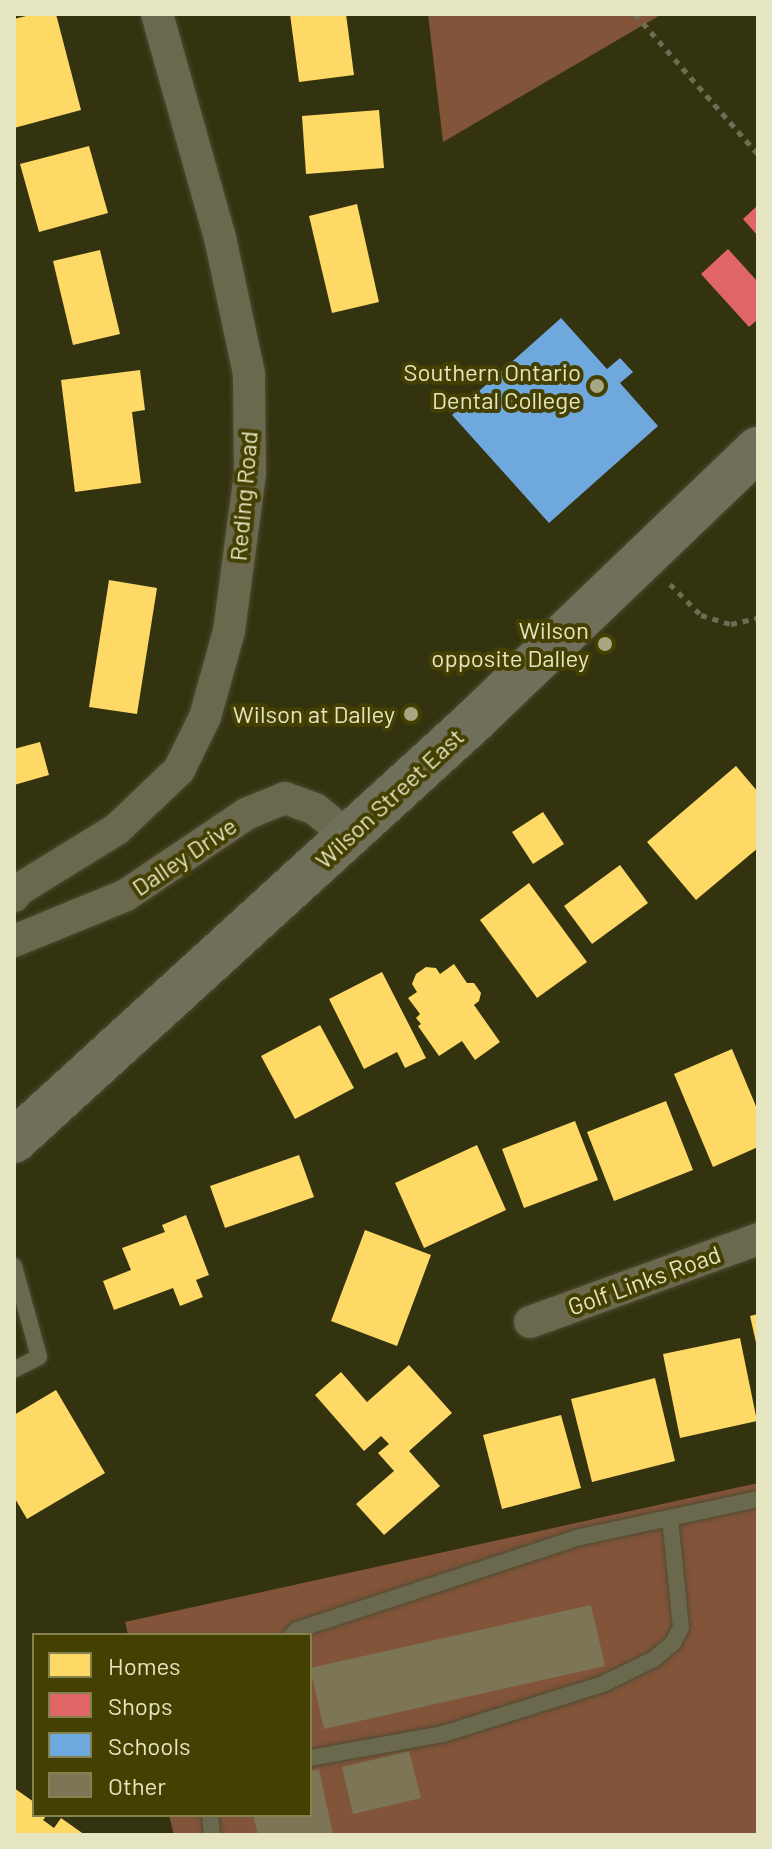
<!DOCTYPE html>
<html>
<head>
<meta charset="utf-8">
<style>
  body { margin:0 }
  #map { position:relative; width:772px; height:1849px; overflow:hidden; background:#343310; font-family:Barlow,sans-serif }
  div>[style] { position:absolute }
  .green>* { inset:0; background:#825439 }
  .homes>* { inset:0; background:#ffd966 }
  .shops>* { inset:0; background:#e06666 }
  .schools>* { inset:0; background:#6fa8dc }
  .building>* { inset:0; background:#7d7656 }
  .path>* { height:5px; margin-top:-2.5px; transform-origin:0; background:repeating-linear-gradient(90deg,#6d6d54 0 6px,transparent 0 12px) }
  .roads { filter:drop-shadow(0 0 2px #4c4b32) drop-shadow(0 0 2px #4c4b32) }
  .service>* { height:16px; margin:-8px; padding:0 8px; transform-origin:8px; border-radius:8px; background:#6a694e }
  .minor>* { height:32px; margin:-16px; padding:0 16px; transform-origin:16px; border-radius:16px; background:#6a694e }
  .secondary>* { height:44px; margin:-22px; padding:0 22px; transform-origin:22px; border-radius:22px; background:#706f5a }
  .dots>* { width:22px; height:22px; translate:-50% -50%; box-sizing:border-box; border:4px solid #434001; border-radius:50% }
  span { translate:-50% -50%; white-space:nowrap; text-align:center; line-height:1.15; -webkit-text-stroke:8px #434001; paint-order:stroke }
  .poi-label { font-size:24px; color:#e6e5c1 }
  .right { translate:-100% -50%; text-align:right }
  .street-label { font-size:24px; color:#e6e5c1 }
  .frame { position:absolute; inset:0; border:16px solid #e6e5c1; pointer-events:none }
  .legend { position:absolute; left:32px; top:1633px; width:280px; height:184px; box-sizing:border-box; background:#434001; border:2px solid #84824e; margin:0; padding:10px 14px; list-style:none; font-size:24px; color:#e6e5c1 }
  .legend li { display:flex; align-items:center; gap:16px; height:40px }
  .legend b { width:40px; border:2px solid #84824e }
</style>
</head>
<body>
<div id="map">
  <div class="green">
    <div style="clip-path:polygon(428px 14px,662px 14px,443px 142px)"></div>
    <div style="clip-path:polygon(758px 1483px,758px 1835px,174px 1835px,169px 1815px,310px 1815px,310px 1635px,128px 1635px,125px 1622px)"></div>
  </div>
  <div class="homes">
    <div style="clip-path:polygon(34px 14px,56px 14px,81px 110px,14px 128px,14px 19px)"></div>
    <div style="clip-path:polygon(290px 14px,346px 14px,354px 75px,299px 82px)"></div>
    <div style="clip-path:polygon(379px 110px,384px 168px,306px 174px,302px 116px)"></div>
    <div style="clip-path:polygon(89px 146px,108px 213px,39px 232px,20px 164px)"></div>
    <div style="clip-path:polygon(357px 204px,379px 302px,332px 313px,309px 216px)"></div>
    <div style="clip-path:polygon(100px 250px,120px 334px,73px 345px,53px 261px)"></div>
    <div style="clip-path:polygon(140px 370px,145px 410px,132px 412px,141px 483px,75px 492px,61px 380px)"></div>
    <div style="clip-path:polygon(109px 580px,157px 588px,137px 714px,89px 707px)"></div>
    <div style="clip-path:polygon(40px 742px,49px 775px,14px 785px,14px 749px)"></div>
    <div style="clip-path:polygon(736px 766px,758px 792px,758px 848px,696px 900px,647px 842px)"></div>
    <div style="clip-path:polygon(543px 812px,564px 844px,533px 864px,512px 832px)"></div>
    <div style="clip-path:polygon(620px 865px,648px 903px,592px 944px,564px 906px)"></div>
    <div style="clip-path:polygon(529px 883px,587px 962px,537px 998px,480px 920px)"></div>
    <div style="clip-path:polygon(454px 964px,467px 983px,474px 983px,481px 993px,479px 1001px,474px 1005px,500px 1042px,475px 1060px,462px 1041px,439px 1056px,418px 1026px,421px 1024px,416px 1018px,420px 1014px,408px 998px,417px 992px,412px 984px,416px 974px,426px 967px,436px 968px,440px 974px)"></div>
    <div style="clip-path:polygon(382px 972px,426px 1058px,405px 1068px,397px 1052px,364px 1069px,329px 999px)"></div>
    <div style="clip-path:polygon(320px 1025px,354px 1088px,295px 1119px,261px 1056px)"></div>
    <div style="clip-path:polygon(732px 1049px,758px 1111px,758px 1147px,713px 1167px,674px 1074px)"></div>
    <div style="clip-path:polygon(666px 1101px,693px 1170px,614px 1201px,587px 1132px)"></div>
    <div style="clip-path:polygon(575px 1121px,598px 1180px,524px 1208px,502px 1149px)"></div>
    <div style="clip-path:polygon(477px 1145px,506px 1210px,424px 1248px,395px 1183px)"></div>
    <div style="clip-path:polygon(299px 1155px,314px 1197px,225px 1228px,210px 1186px)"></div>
    <div style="clip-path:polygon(186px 1215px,209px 1275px,196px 1280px,203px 1297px,180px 1306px,173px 1288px,114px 1310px,103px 1281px,131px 1270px,122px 1248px,165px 1232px,162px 1225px)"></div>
    <div style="clip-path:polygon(365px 1230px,431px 1255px,397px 1346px,331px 1321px)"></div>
    <div style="clip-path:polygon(758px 1314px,758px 1347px,757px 1347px,750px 1316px)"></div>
    <div style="clip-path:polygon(740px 1338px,757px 1421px,680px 1438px,663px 1354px)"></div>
    <div style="clip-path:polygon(409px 1365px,452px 1413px,409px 1451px,440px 1486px,384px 1535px,356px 1504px,394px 1471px,378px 1453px,389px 1444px,381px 1436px,364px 1451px,315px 1395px,341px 1372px,367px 1402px)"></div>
    <div style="clip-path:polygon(655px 1378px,675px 1461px,592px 1482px,571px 1399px)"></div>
    <div style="clip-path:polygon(56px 1390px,105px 1473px,27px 1519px,14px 1497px,14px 1415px)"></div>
    <div style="clip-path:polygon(561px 1415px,581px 1488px,502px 1509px,483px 1435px)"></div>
    <div style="clip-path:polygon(14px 1788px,34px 1802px,34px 1815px,47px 1815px,43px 1820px,54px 1828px,61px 1818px,85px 1835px,14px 1835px)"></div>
  </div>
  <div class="shops">
    <div style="clip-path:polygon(758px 205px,758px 236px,743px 219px)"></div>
    <div style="clip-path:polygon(728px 249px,758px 282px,758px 319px,749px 327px,701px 274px)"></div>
  </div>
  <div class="schools">
    <div style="clip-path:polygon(561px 318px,607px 369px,620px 358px,633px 372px,620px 383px,658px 426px,549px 523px,452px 415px)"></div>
  </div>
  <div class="building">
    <div style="clip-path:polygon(591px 1605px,605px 1666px,324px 1729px,310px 1668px)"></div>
    <div style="clip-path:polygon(409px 1751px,421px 1798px,353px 1814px,342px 1767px)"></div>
    <div style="clip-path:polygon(319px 1769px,333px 1835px,258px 1835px,253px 1815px,310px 1815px,310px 1771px)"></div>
  </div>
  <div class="path">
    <div style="left:635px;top:14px;width:186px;rotate:48.7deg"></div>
    <div style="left:670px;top:584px;width:44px;rotate:45deg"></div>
    <div style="left:701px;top:615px;width:31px;rotate:17deg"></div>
    <div style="left:731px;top:624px;width:28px;rotate:-13deg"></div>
  </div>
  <div class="roads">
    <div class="service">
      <div style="left:14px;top:1266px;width:94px;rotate:74.6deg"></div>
      <div style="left:39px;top:1357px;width:28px;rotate:153deg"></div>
      <div style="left:292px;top:1635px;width:7px;rotate:-45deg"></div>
      <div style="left:297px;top:1630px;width:294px;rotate:-18.2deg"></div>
      <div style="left:576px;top:1538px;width:186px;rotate:-12.1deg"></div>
      <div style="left:310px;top:1758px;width:135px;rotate:-10.2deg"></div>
      <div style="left:443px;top:1734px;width:168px;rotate:-17.4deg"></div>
      <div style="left:603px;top:1684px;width:57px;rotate:-26.1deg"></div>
      <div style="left:654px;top:1659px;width:25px;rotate:-40deg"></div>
      <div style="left:673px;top:1643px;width:18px;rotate:-63deg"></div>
      <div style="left:681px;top:1627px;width:110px;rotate:-95.8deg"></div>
      <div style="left:210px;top:1815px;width:20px;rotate:84deg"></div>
    </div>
    <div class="minor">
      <div style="left:14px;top:896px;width:7px;rotate:-56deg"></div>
      <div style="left:18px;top:890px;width:116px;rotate:-31.6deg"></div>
      <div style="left:117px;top:829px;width:86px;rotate:-43.6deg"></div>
      <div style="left:179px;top:770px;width:59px;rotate:-63.9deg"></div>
      <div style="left:205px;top:717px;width:89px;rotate:-74.4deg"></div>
      <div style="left:229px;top:631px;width:159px;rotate:-82.4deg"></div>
      <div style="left:250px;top:473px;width:99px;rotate:-90.6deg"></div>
      <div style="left:249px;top:374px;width:139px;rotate:-102deg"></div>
      <div style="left:220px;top:238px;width:233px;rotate:-105.7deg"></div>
      <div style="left:14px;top:941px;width:121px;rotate:-22.3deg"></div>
      <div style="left:126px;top:895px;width:145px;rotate:-34deg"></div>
      <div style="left:246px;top:814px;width:42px;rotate:-22.3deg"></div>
      <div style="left:285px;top:798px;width:32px;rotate:20deg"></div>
      <div style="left:315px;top:809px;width:43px;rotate:39.3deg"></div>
      <div style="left:530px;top:1322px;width:243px;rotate:-20deg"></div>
    </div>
    <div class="secondary">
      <div style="left:14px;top:1141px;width:624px;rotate:-42.4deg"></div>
      <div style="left:475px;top:720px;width:392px;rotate:-43.8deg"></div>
    </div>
  </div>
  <div class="dots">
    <div style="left:597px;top:386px;background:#a8a783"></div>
    <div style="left:605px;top:644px;background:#a8a783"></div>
    <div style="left:411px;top:714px;background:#a8a783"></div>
  </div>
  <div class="poi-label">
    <span class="right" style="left:581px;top:386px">Southern Ontario<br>Dental College</span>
    <span class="right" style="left:589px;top:644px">Wilson<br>opposite Dalley</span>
    <span class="right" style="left:395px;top:714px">Wilson at Dalley</span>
  </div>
  <div class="street-label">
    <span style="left:243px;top:496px;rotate:-85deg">Reding Road</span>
    <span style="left:389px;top:798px;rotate:-43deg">Wilson Street East</span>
    <span style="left:184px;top:856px;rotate:-34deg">Dalley Drive</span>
    <span style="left:644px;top:1280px;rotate:-20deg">Golf Links Road</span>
  </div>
  <div class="frame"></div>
  <ul class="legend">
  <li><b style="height:22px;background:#ffd966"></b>Homes</li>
  <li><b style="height:22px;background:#e06666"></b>Shops</li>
  <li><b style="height:22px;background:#6fa8dc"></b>Schools</li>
  <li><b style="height:22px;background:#7d7656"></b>Other</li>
  </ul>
</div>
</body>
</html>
